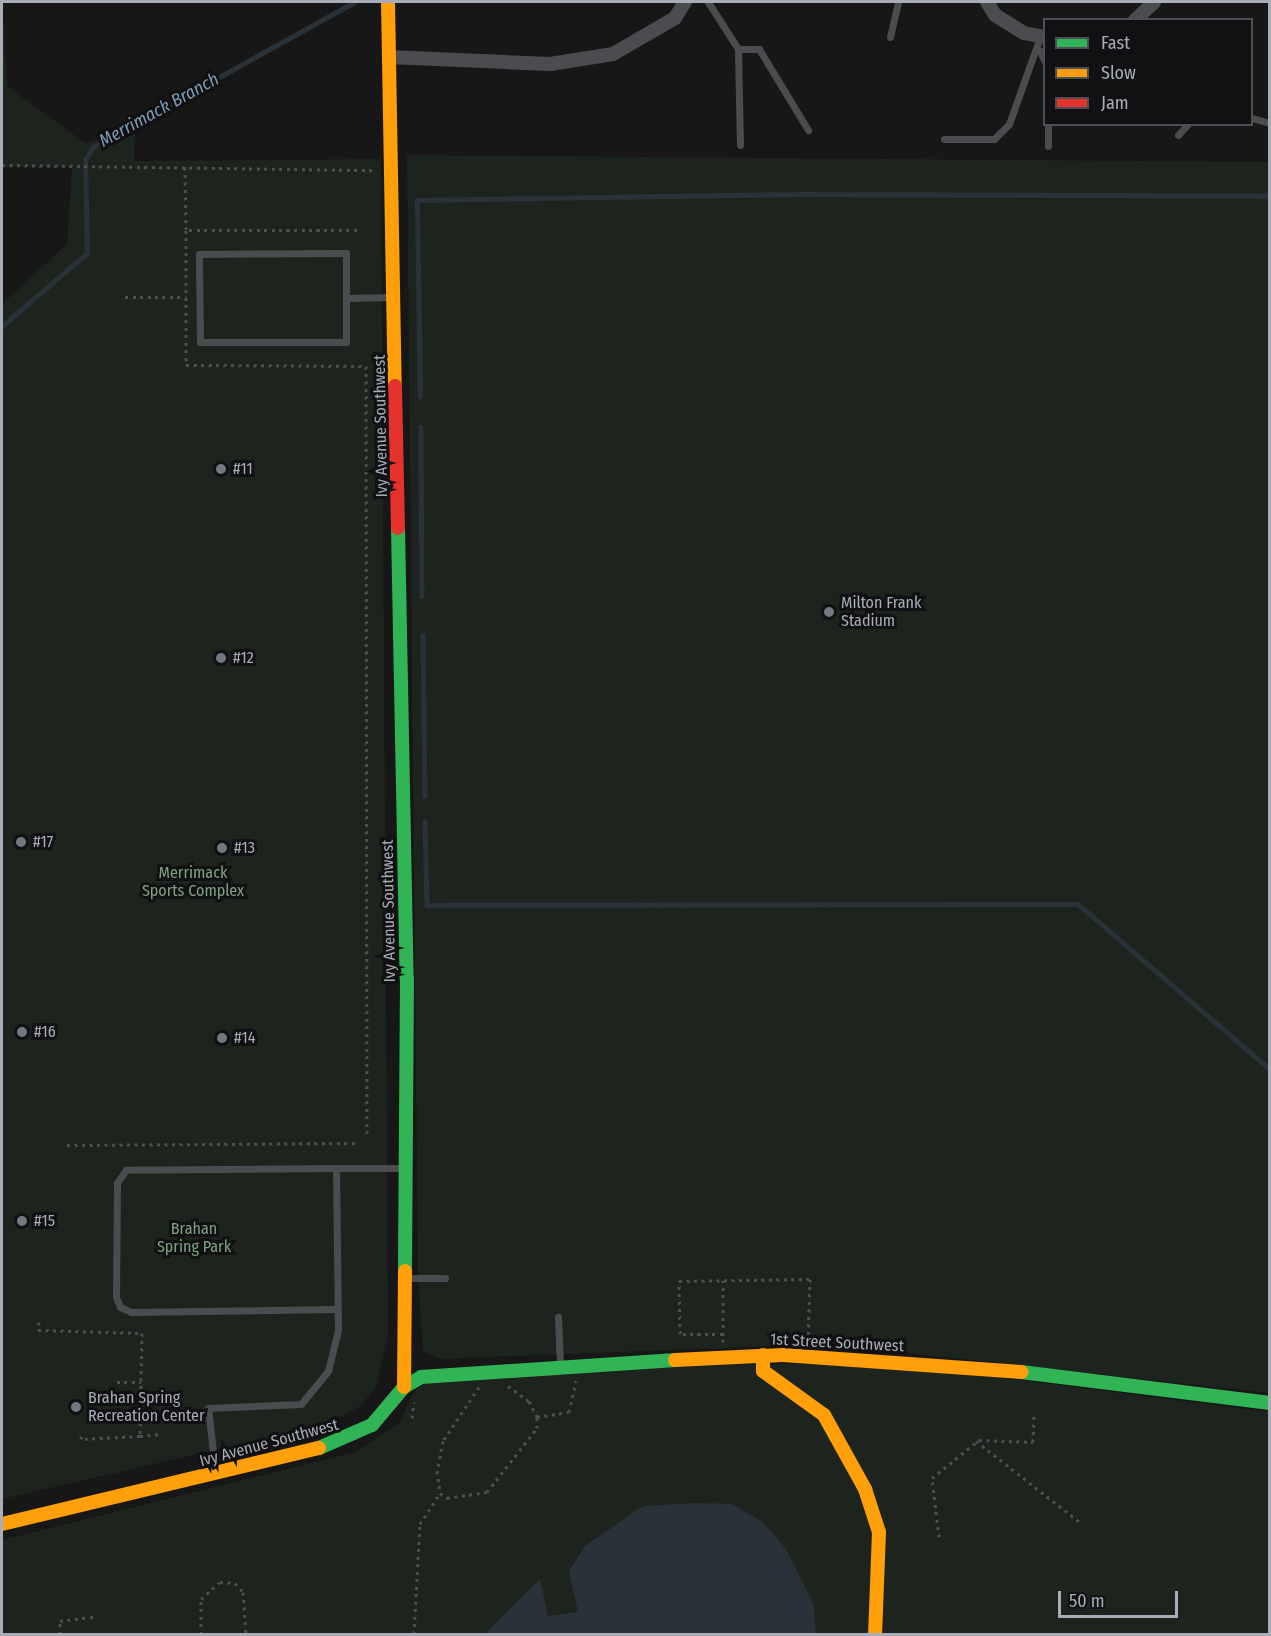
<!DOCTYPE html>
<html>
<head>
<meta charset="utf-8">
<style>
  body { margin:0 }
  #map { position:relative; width:1271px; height:1636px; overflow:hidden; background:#171717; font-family:"Fira Sans Condensed",sans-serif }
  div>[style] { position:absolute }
  .green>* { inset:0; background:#1d241e }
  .water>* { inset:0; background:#2a3239 }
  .stream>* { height:4.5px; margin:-2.25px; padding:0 2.25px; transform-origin:2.25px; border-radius:2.25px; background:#2a3239 }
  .path>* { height:3px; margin-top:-1.5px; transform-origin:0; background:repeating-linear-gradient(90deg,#4d4e52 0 3px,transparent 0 7.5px) }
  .lane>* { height:7px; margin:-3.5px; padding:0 3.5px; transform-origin:3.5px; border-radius:3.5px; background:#4b4c50 }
  .street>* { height:14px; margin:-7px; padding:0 7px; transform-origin:7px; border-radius:7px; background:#4b4c50 }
  .fast>* { height:14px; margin:-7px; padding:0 7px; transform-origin:7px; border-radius:7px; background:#30b455 }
  .slow>* { height:14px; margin:-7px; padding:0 7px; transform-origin:7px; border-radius:7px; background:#ff9f0a }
  .jam>* { height:14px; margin:-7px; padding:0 7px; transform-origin:7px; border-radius:7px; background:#e5322d }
  .dots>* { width:16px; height:16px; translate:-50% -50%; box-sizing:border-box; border:3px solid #111113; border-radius:50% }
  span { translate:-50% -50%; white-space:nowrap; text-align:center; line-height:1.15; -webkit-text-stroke:6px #111113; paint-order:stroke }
  .street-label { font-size:16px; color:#a8adb8 }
  .poi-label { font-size:16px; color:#a8adb8 }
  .left { translate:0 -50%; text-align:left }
  .park-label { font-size:16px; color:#7fa381 }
  .water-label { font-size:18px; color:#7f9bb3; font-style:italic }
  .frame { position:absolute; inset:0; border:3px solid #a8adb8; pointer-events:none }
  .legend { position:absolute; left:1043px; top:18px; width:210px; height:108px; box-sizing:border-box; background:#111113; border:2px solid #4d4f55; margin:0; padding:8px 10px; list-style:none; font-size:18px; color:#a8adb8 }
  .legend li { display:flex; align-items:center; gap:12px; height:30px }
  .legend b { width:30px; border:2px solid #4d4f55 }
  .scale { position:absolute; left:1058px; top:1591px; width:120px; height:27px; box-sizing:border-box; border:3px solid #a8adb8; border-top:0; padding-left:8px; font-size:18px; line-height:21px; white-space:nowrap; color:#a8adb8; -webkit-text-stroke:4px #111113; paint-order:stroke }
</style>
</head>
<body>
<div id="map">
  <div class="green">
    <div style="clip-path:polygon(2px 2px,7px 86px,85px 143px,135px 132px,134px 161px,381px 159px,388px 1334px,376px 1388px,359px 1407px,328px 1424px,2px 1499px,2px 304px,67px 244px,72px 167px,2px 167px)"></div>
    <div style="clip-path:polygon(407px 155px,1269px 162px,1269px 1393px,826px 1344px,440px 1359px,423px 1351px,418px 1276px)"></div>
    <div style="clip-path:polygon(824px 1364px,997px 1377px,1269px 1412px,1269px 1634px,2px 1634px,2px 1540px,356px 1452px,400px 1422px,415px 1389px,444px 1377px,657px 1365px)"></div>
  </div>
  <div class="water">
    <div style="clip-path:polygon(697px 1503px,732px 1504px,763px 1522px,786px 1549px,813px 1603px,816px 1634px,485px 1634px,540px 1579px,548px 1616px,578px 1612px,569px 1571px,585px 1546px,643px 1506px)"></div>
  </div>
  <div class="stream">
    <div style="left:2px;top:326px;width:112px;rotate:-40.7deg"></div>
    <div style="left:87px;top:253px;width:93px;rotate:-91.2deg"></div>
    <div style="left:85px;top:160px;width:15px;rotate:-58deg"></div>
    <div style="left:93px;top:147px;width:299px;rotate:-29deg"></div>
    <div style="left:420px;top:397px;width:197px;rotate:-90.9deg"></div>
    <div style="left:417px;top:200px;width:386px;rotate:-0.9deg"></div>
    <div style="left:803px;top:194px;width:467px;rotate:0.2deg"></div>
    <div style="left:421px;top:427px;width:169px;rotate:89.7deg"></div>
    <div style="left:423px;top:635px;width:161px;rotate:89.3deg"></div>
    <div style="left:425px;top:821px;width:84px;rotate:88.6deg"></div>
    <div style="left:427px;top:905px;width:651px;rotate:-0.09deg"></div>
    <div style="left:1078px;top:904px;width:253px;rotate:40.7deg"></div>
  </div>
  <div class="path">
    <div style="left:2px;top:165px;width:372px;rotate:0.8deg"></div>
    <div style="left:185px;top:167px;width:63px;rotate:89.1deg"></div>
    <div style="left:357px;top:230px;width:171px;rotate:180deg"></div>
    <div style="left:186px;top:230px;width:135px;rotate:90deg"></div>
    <div style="left:186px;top:365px;width:180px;rotate:0.3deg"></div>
    <div style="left:366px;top:366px;width:772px;rotate:89.93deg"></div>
    <div style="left:125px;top:297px;width:61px"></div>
    <div style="left:67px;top:1145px;width:288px;rotate:-0.4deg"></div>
    <div style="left:723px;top:1280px;width:62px;rotate:90deg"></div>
    <div style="left:39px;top:1322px;width:8px;rotate:97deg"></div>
    <div style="left:38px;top:1330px;width:104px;rotate:1.7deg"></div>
    <div style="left:142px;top:1333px;width:103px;rotate:91.1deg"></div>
    <div style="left:140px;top:1436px;width:59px;rotate:177.1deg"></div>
    <div style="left:81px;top:1439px;width:7px;rotate:-82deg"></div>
    <div style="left:723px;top:1334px;width:43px;rotate:180deg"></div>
    <div style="left:680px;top:1334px;width:53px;rotate:-91.1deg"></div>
    <div style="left:679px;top:1281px;width:131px;rotate:-0.9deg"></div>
    <div style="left:810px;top:1279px;width:61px;rotate:91.9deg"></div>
    <div style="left:117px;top:1382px;width:24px"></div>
    <div style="left:508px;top:1386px;width:26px;rotate:36deg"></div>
    <div style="left:529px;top:1401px;width:18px;rotate:63deg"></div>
    <div style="left:537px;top:1417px;width:32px;rotate:-9deg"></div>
    <div style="left:569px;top:1412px;width:32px;rotate:-77deg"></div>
    <div style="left:479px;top:1387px;width:65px;rotate:123.7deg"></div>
    <div style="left:443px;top:1441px;width:31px;rotate:101deg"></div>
    <div style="left:437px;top:1471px;width:22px;rotate:82deg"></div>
    <div style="left:440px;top:1493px;width:9px;rotate:36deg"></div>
    <div style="left:447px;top:1498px;width:40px;rotate:-8.5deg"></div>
    <div style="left:487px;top:1492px;width:81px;rotate:-52deg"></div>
    <div style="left:537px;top:1428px;width:11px;rotate:-90deg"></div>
    <div style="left:412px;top:1418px;width:16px;rotate:-83deg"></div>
    <div style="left:140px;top:1436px;width:22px;rotate:-5deg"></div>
    <div style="left:976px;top:1441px;width:133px;rotate:38deg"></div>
    <div style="left:939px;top:1537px;width:59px;rotate:-96.8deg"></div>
    <div style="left:932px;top:1478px;width:60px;rotate:-39deg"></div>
    <div style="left:979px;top:1440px;width:54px;rotate:2.1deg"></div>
    <div style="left:1033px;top:1442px;width:26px;rotate:-88deg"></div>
    <div style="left:60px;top:1634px;width:13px;rotate:-90deg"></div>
    <div style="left:60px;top:1621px;width:34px;rotate:-7deg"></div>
    <div style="left:201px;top:1634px;width:35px;rotate:-90deg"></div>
    <div style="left:201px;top:1599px;width:25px;rotate:-42deg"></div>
    <div style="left:220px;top:1582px;width:15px;rotate:4deg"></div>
    <div style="left:235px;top:1583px;width:12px;rotate:48deg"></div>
    <div style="left:243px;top:1592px;width:42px;rotate:85.9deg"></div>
    <div style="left:414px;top:1634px;width:110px;rotate:-86.9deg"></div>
    <div style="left:420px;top:1524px;width:37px;rotate:-57deg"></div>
  </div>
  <div class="lane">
    <div style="left:708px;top:2px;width:56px;rotate:57.4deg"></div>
    <div style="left:890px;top:37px;width:36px;rotate:-77deg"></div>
    <div style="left:1040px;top:51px;width:10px;rotate:66deg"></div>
    <div style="left:1252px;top:118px;width:19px;rotate:16deg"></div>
    <div style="left:1048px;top:124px;width:22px;rotate:90deg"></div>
    <div style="left:1178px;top:135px;width:15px;rotate:-48deg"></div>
    <div style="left:944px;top:139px;width:50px"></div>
    <div style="left:994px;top:139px;width:21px;rotate:-45deg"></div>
    <div style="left:1009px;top:124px;width:92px;rotate:-70.4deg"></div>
    <div style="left:740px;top:145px;width:96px;rotate:-91.2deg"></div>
    <div style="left:738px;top:49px;width:21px"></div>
    <div style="left:759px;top:49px;width:95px;rotate:58.8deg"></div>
    <div style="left:346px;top:298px;width:44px;rotate:90deg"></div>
    <div style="left:346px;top:342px;width:146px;rotate:180deg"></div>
    <div style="left:200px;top:342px;width:88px;rotate:-90.7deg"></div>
    <div style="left:199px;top:254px;width:147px;rotate:-0.4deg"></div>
    <div style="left:346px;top:253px;width:45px;rotate:90deg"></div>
    <div style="left:346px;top:298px;width:45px;rotate:-1.3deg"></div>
    <div style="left:336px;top:1168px;width:210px;rotate:179.5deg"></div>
    <div style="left:126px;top:1170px;width:16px;rotate:125deg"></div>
    <div style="left:117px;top:1183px;width:114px;rotate:90.5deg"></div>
    <div style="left:116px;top:1297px;width:11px;rotate:68deg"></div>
    <div style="left:120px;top:1307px;width:12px;rotate:24deg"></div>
    <div style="left:131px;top:1312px;width:206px;rotate:-0.8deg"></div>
    <div style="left:406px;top:1278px;width:39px"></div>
    <div style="left:558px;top:1317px;width:48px;rotate:87.6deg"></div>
    <div style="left:215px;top:1470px;width:62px;rotate:-96.4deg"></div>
    <div style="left:208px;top:1408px;width:93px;rotate:-2.5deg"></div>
    <div style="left:301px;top:1404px;width:43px;rotate:-50.7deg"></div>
    <div style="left:328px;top:1371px;width:42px;rotate:-76.3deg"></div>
    <div style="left:338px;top:1330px;width:162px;rotate:-90.7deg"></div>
    <div style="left:336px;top:1168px;width:67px"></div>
  </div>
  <div class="street">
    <div style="left:987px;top:2px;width:15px;rotate:58deg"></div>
    <div style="left:995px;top:15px;width:34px;rotate:32deg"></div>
    <div style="left:1024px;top:33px;width:20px;rotate:11deg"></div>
    <div style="left:1135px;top:20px;width:26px;rotate:-43deg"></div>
    <div style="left:389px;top:57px;width:161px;rotate:2.5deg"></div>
    <div style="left:550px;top:64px;width:64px;rotate:-9deg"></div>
    <div style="left:613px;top:54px;width:72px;rotate:-30.1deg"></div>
    <div style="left:675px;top:18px;width:19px;rotate:-58deg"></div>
  </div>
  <div class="fast">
    <div style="left:398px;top:528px;width:451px;rotate:88.9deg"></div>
    <div style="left:407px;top:979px;width:292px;rotate:90.4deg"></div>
    <div style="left:1021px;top:1372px;width:251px;rotate:7.1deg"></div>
    <div style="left:319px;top:1448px;width:58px;rotate:-23.5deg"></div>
    <div style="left:372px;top:1425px;width:50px;rotate:-49.9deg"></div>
    <div style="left:404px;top:1387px;width:20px;rotate:-30deg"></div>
    <div style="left:421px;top:1377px;width:255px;rotate:-3.8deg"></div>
  </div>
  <div class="slow">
    <div style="left:388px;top:2px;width:384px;rotate:89deg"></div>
    <div style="left:763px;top:1355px;width:16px;rotate:90deg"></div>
    <div style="left:763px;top:1371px;width:75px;rotate:35.8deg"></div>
    <div style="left:824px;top:1415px;width:85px;rotate:61deg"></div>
    <div style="left:865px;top:1489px;width:45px;rotate:72deg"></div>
    <div style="left:879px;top:1532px;width:102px;rotate:92.2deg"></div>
    <div style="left:675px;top:1360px;width:108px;rotate:-2.7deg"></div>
    <div style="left:783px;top:1355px;width:239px;rotate:4.1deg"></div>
    <div style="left:404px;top:1387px;width:116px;rotate:-89.5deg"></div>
    <div style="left:2px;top:1524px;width:326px;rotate:-13.5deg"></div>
  </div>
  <div class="jam">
    <div style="left:395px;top:386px;width:142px;rotate:88.8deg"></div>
  </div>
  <div class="dots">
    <div style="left:221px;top:469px;background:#757880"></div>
    <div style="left:829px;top:612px;background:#757880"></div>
    <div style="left:221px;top:658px;background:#757880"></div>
    <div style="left:21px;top:842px;background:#757880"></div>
    <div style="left:222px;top:848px;background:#757880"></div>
    <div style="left:22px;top:1032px;background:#757880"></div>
    <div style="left:222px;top:1038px;background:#757880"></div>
    <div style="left:22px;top:1221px;background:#757880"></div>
    <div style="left:76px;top:1407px;background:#757880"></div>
  </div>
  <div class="street-label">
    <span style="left:381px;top:426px;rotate:-91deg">Ivy Avenue Southwest</span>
    <span style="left:389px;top:911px;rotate:-91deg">Ivy Avenue Southwest</span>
    <span style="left:837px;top:1343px;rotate:3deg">1st Street Southwest</span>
    <span style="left:269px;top:1443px;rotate:-15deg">Ivy Avenue Southwest</span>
  </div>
  <div class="poi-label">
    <span class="left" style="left:233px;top:469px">#11</span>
    <span class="left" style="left:841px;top:612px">Milton Frank<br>Stadium</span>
    <span class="left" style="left:233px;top:658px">#12</span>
    <span class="left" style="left:33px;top:842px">#17</span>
    <span class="left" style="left:234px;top:848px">#13</span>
    <span class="left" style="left:34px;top:1032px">#16</span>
    <span class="left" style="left:234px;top:1038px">#14</span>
    <span class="left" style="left:34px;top:1221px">#15</span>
    <span class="left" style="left:88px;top:1407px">Brahan Spring<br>Recreation Center</span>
  </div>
  <div class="park-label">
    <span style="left:193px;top:882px">Merrimack<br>Sports Complex</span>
    <span style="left:194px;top:1238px">Brahan<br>Spring Park</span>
  </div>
  <div class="water-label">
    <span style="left:159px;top:110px;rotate:-29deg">Merrimack Branch</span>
  </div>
  <div class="frame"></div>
  <ul class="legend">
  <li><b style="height:8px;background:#30b455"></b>Fast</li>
  <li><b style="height:8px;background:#ff9f0a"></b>Slow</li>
  <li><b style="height:8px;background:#e5322d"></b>Jam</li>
  </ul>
  <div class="scale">50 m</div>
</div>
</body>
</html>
